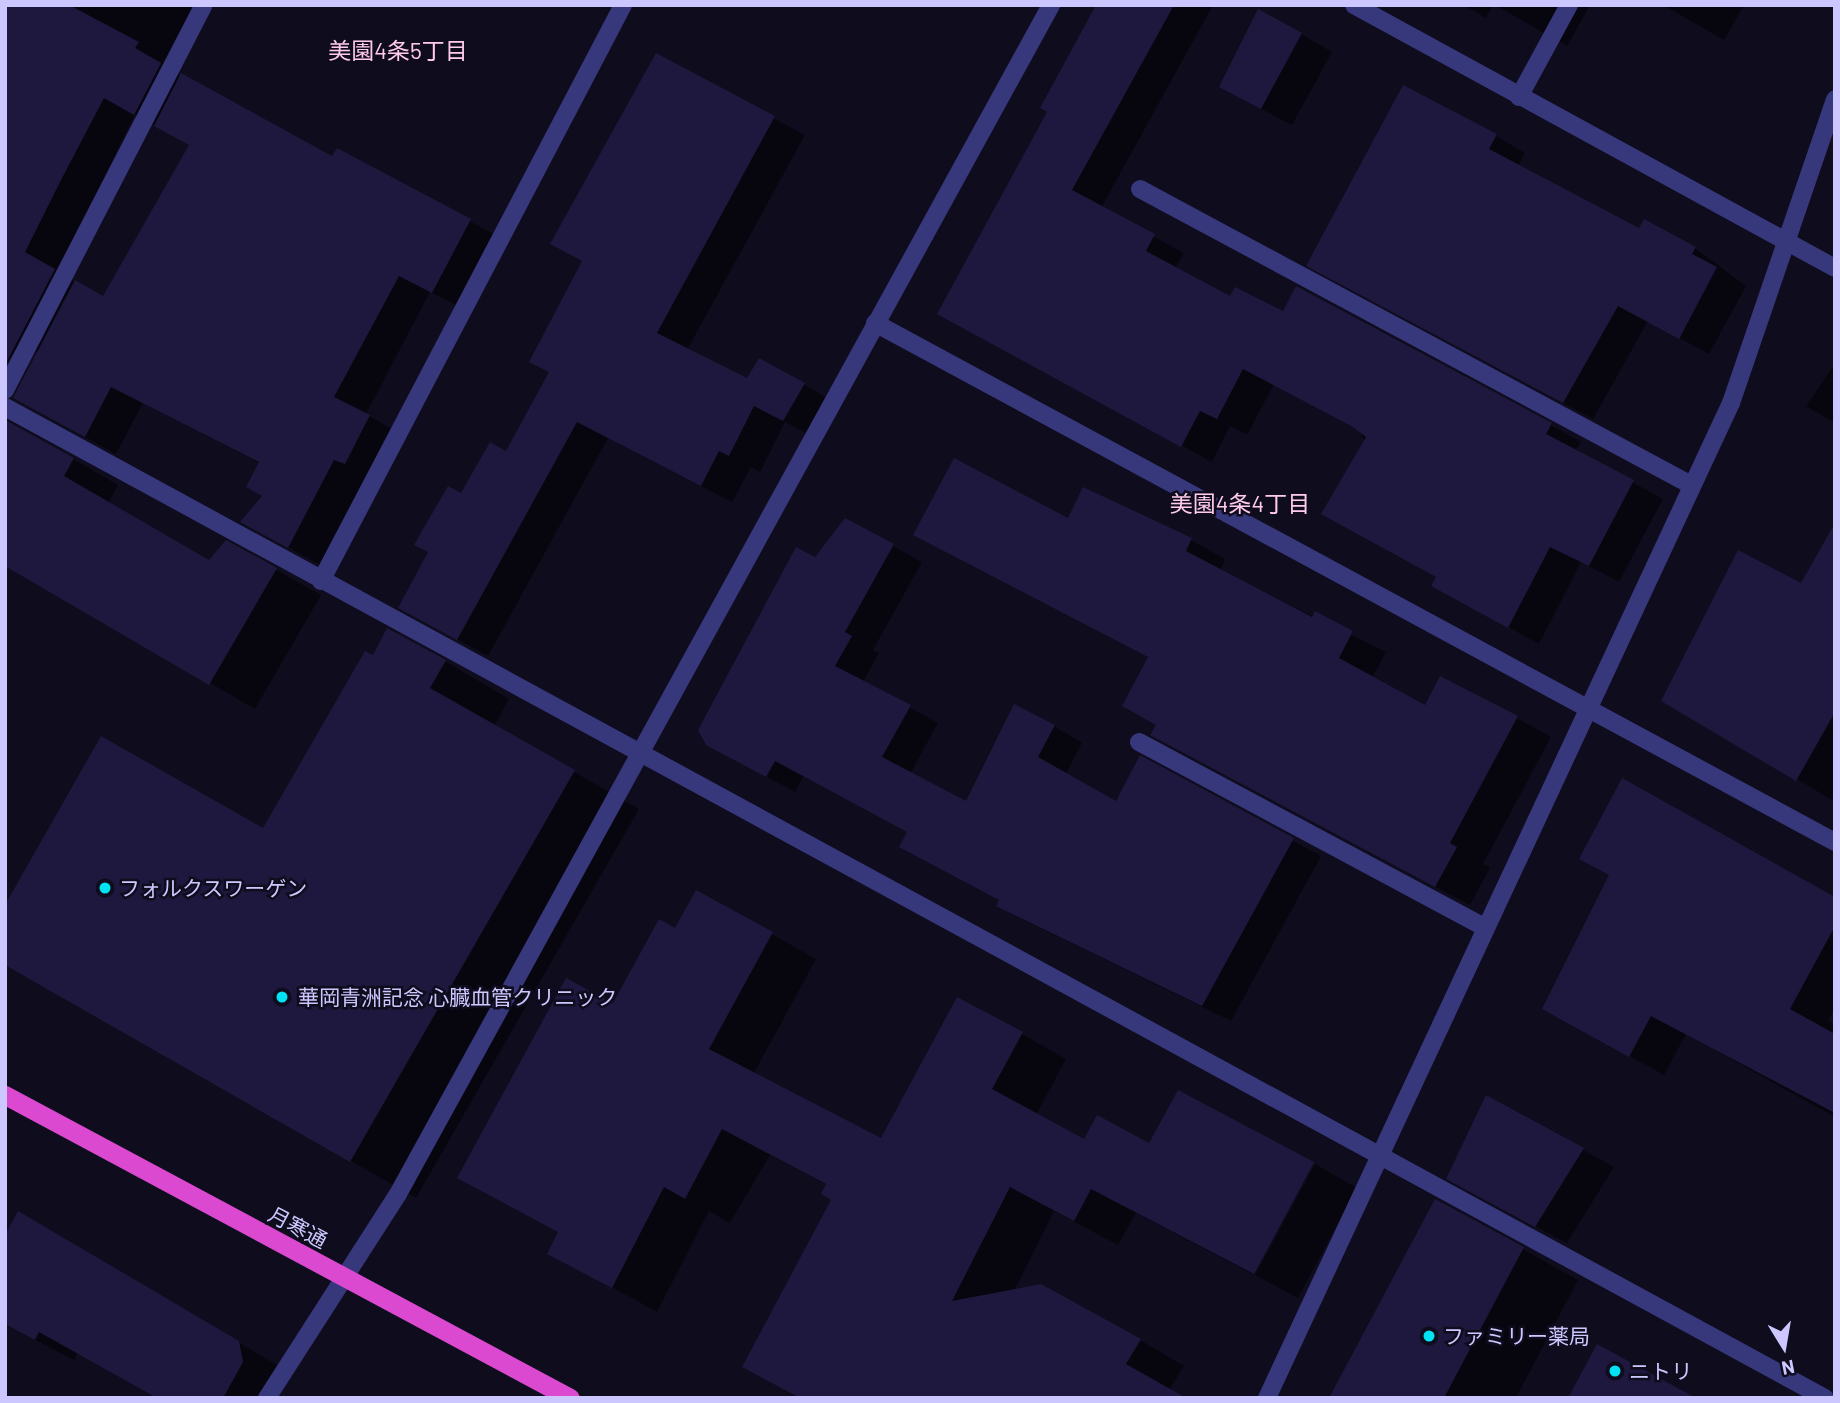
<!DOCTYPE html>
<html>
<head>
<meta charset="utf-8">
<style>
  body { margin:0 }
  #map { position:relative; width:1840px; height:1403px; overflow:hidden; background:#0e0c1d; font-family:Barlow,"Noto Sans JP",sans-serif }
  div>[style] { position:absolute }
  .shadow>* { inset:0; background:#0007 }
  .building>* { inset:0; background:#1e183e }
  .service>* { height:18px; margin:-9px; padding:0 9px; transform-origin:9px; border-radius:9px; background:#37377c }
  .minor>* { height:18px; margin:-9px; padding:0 9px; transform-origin:9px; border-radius:9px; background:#37377c }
  .tertiary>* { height:18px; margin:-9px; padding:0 9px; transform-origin:9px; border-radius:9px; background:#37377c }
  .trunk>* { height:19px; margin:-9.5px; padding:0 9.5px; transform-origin:9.5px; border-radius:9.5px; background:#da49d0 }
  .dots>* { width:19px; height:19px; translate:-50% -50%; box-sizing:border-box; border:4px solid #0e0c1d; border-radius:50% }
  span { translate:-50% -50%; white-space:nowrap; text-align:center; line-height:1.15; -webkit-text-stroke:5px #0e0c1d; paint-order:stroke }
  .poi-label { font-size:21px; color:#ccc8ff }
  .left { translate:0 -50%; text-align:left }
  .street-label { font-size:21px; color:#ccc8ff }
  .neighbourhood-label { font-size:23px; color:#ffcaed }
  .frame { position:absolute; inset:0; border:7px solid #ccc8ff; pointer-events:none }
  .north { position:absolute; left:1749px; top:1312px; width:70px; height:70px; -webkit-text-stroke:5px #0e0c1d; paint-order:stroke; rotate:169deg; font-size:19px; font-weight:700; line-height:28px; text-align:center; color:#ccc8ff }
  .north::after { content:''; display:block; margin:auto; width:24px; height:32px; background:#ccc8ff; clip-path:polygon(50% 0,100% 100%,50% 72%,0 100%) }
</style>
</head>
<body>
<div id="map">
  <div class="shadow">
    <div style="clip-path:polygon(evenodd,5px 5px,198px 5px,167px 68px,333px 158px,337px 150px,501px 238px,464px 309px,430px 292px,366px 414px,400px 434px,376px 480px,366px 477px,320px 565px,273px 539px,260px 463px,143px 403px,116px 454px,76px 432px,49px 358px,20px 344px,5px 365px,5px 5px,135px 114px,191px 145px,104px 298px,58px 272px,135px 114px)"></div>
    <div style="clip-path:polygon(1098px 5px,1212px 7px,1101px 208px,1184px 253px,1175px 269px,1231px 299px,1283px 314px,1551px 425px,1581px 442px,1575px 451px,1663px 499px,1619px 582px,1581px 562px,1539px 644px,1463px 602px,1438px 577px,1359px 430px,1274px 384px,1247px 435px,1230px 426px,1212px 462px,969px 331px,1050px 112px)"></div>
    <div style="clip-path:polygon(1463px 5px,1493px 5px,1486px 18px)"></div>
    <div style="clip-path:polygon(1495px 5px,1590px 5px,1567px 46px)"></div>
    <div style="clip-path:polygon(1663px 5px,1744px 5px,1724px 40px)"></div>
    <div style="clip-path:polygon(1301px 34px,1332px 52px,1292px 125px,1252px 104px)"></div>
    <div style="clip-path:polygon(656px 55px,805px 135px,687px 350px,748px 381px,804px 384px,834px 402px,814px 437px,785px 422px,760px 472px,751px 467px,732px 502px,608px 438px,488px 656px,431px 625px,462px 495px,507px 453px,551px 373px,583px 262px,552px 244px)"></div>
    <div style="clip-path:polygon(1496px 136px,1525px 153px,1518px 166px,1640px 231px,1695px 248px,1746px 286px,1709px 354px,1648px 321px,1593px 419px,1338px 282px)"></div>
    <div style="clip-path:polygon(1835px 364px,1835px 423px,1806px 406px)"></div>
    <div style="clip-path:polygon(73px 459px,118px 485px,108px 504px,210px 563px,226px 542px,321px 595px,255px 709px,5px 564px)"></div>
    <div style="clip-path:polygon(846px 520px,922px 562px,873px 650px,879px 653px,863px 682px,938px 723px,910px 774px,967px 803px,1054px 726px,1082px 743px,1065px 775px,1116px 803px,1140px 758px,1321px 856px,1231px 1021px,1026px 921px,908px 832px,804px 775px,795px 792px,736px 760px,815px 559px)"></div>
    <div style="clip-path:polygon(1069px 521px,1191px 540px,1225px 559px,1220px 571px,1386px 652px,1372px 678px,1425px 708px,1517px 718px,1551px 737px,1483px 864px,1490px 868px,1470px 905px,1187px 754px,1158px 725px,1150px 658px)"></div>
    <div style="clip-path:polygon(1835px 527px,1835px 795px,1832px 800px,1663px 700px,1802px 585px)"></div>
    <div style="clip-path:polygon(374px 658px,445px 661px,509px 699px,494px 726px,639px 809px,416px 1198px,5px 964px,264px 831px)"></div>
    <div style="clip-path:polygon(697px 892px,816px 959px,754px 1073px,882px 1141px,1022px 1034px,1066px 1059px,1036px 1115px,1085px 1141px,1312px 1162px,1252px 1274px,1136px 1213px,1118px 1245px,1054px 1211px,1014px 1291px,1140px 1340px,1184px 1366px,1169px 1390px,1182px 1398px,799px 1398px,744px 1366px,833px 1200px,827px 1185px,770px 1155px,730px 1223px,709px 1211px,657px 1312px,550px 1253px,560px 1233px,614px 1006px,676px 931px)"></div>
    <div style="clip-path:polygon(1835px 898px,1835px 1009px,1828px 1020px,1835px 1024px,1835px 1117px,1686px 1034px,1664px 1075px,1579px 1028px)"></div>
    <div style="clip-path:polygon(1487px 1097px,1614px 1167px,1567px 1243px,1479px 1196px)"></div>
    <div style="clip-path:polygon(1315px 1164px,1357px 1188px,1298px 1298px,1255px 1275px)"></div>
    <div style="clip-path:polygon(1436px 1201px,1578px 1280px,1516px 1398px,1331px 1398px)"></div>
    <div style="clip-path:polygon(19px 1213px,277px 1365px,281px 1385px,273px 1398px,160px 1398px,78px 1352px,74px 1360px,5px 1324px,5px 1239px)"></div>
  </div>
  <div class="building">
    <div style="clip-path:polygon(5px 5px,69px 5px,139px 42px,135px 48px,161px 63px,134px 115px,104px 98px,61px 180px,25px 252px,55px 269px,5px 365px)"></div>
    <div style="clip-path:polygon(1096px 5px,1174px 5px,1072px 190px,1155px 234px,1146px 251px,1230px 296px,1235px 287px,1283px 311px,1296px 286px,1552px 423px,1546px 434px,1634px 480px,1589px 566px,1550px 547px,1508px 628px,1431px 586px,1436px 577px,1321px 514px,1366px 437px,1353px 427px,1243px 369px,1217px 419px,1200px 411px,1181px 447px,937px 314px,1047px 112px,1040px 108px)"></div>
    <div style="clip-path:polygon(1258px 9px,1302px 33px,1261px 109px,1219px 87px)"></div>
    <div style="clip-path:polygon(656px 53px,775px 116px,657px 333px,747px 378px,759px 358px,805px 383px,783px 421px,754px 406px,729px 456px,719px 451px,701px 486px,577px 422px,457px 640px,398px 608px,428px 552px,414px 545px,448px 486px,461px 493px,490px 442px,506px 451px,549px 372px,529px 362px,582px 261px,550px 244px)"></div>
    <div style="clip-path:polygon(181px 73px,332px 156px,337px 148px,471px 219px,432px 293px,399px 276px,334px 397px,370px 415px,345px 464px,334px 460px,288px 548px,240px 522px,262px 496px,246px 487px,259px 462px,111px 387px,85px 437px,13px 398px,75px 280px,103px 296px,189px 145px,154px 126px)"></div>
    <div style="clip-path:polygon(1403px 85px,1497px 134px,1489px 149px,1639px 228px,1644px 219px,1696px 247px,1692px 254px,1717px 267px,1679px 339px,1618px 306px,1563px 403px,1306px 266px)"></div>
    <div style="clip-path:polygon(5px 420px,74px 458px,64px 476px,209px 560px,226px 540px,277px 568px,209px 685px,5px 566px)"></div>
    <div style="clip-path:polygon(954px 458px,1068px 518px,1083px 487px,1192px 538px,1186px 551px,1312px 617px,1315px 611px,1353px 631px,1339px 658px,1425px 705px,1440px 676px,1518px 716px,1450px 843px,1457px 847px,1435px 887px,1150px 735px,1156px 725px,1122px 706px,1148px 657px,913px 535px)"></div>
    <div style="clip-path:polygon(845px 518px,894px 544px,845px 632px,852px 636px,835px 666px,911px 705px,882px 757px,966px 801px,1014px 704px,1055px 725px,1038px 757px,1116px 801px,1140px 755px,1294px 838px,1202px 1006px,996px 906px,999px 900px,899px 847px,907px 832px,775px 761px,766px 777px,706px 745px,698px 730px,796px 547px,815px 557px)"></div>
    <div style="clip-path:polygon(1835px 523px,1835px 712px,1796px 781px,1661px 701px,1738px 550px,1801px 583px)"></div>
    <div style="clip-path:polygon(387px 628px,446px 660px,430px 688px,575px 770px,350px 1162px,5px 965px,5px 905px,101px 736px,263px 828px,365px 651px,373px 655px)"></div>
    <div style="clip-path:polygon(1622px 778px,1835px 897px,1835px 926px,1790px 1009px,1835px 1034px,1835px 1113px,1651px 1016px,1629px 1057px,1542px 1009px,1609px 875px,1579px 859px)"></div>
    <div style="clip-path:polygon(696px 890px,773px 932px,709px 1049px,881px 1138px,957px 997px,1023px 1032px,992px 1089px,1084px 1139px,1097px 1115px,1149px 1143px,1178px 1090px,1314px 1162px,1254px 1274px,1091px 1189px,1074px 1221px,1010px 1187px,952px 1301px,1041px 1284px,1141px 1339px,1126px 1364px,1186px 1398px,800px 1398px,742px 1367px,831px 1200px,821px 1194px,826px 1184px,722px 1129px,685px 1199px,664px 1187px,612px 1288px,547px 1254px,558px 1232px,457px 1178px,566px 978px,613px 1003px,659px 919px,675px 928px)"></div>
    <div style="clip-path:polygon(1486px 1095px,1584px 1148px,1535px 1227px,1446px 1179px)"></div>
    <div style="clip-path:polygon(1435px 1199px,1524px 1247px,1444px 1398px,1329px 1398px)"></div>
    <div style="clip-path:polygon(18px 1211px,239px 1341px,243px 1362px,223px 1398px,157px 1398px,39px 1332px,35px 1340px,5px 1324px,5px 1235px)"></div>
    <div style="clip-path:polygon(1597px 1344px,1696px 1398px,1568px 1398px)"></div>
  </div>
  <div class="service">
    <div style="left:1140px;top:189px;width:625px;rotate:28.24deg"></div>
    <div style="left:1139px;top:742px;width:391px;rotate:28.2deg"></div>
  </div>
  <div class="minor">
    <div style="left:1519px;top:97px;width:105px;rotate:-61.5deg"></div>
    <div style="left:875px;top:323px;width:1091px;rotate:28.4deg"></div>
    <div style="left:5px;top:390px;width:433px;rotate:-62.7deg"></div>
    <div style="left:5px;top:407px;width:2072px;rotate:28.57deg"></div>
    <div style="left:321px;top:581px;width:650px;rotate:-62.33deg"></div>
    <div style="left:267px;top:1398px;width:242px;rotate:-57.3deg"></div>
    <div style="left:398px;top:1194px;width:1357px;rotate:-61.22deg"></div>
    <div style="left:1267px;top:1398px;width:1098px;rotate:-65deg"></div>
    <div style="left:1731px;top:403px;width:321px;rotate:-71.1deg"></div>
  </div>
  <div class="tertiary">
    <div style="left:1354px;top:5px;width:548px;rotate:28.67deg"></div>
  </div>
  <div class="trunk">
    <div style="left:5px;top:1095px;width:641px;rotate:28.2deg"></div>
  </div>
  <div class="dots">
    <div style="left:105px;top:888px;background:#01e2f2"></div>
    <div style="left:282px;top:997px;background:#01e2f2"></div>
    <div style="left:1429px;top:1336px;background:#01e2f2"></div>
    <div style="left:1615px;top:1371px;background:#01e2f2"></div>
  </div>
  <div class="poi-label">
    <span class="left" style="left:119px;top:888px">フォルクスワーゲン</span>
    <span class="left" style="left:298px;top:997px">華岡青洲記念 心臓血管クリニック</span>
    <span class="left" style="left:1443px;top:1336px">ファミリー薬局</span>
    <span class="left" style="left:1629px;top:1371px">ニトリ</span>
  </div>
  <div class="street-label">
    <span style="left:298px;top:1227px;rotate:28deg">月寒通</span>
  </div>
  <div class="neighbourhood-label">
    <span style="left:398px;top:50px">美園4条5丁目</span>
    <span style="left:1240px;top:503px">美園4条4丁目</span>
  </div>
  <div class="frame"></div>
  <div class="north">N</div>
</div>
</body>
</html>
